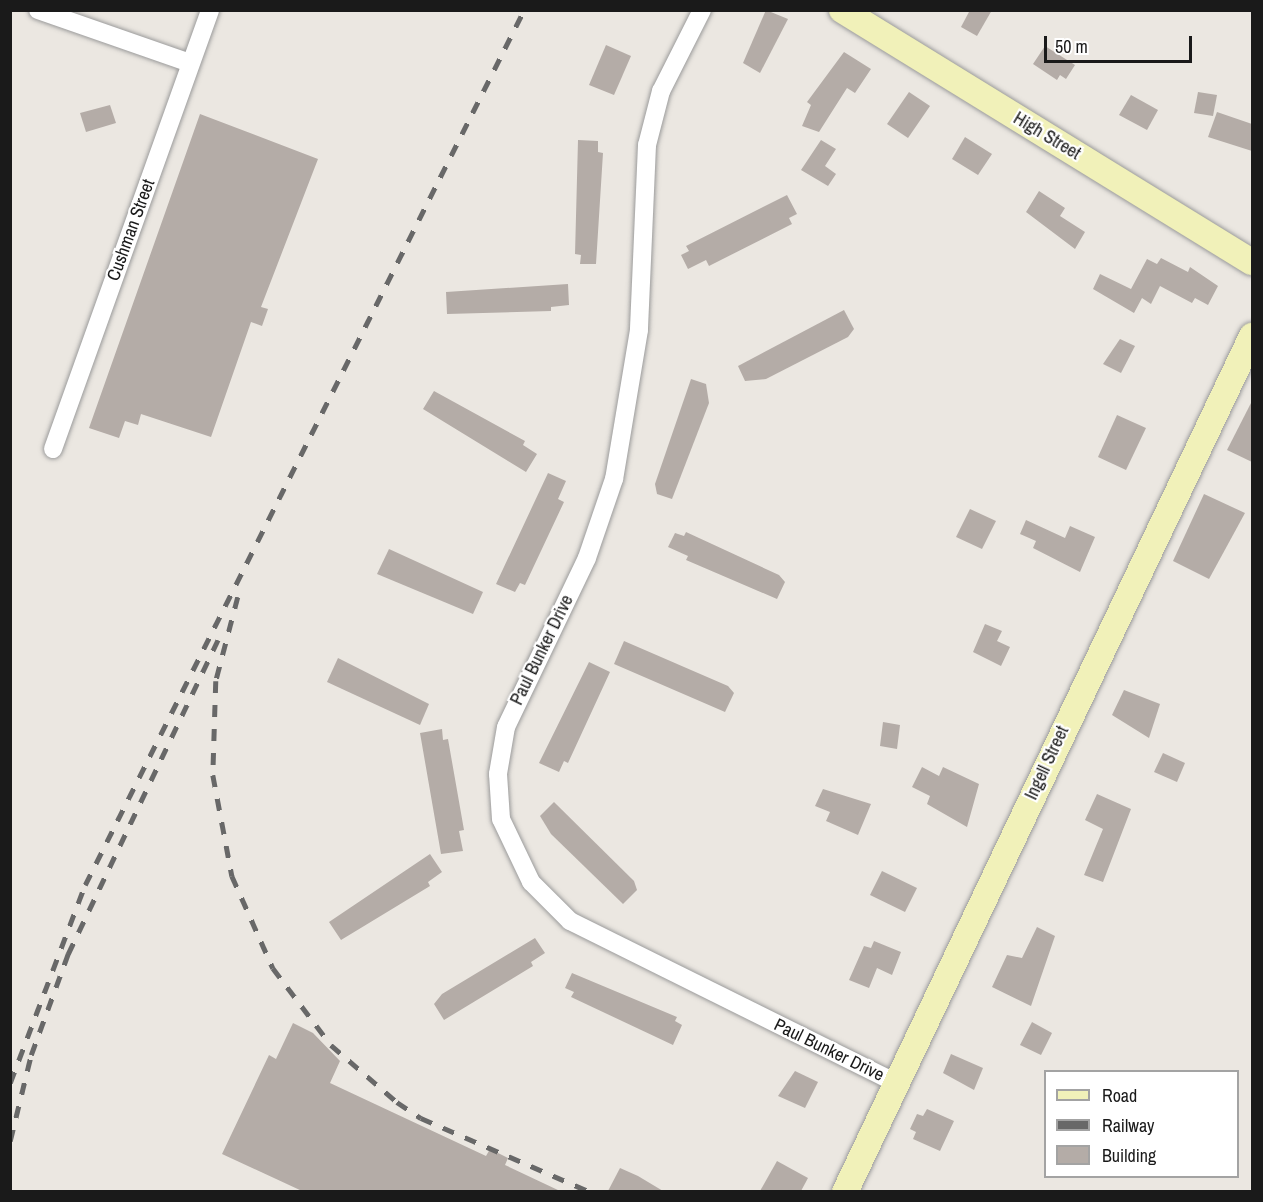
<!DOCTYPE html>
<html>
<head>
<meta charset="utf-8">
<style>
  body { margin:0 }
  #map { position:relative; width:1263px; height:1202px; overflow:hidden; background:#ebe7e1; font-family:"Archivo Narrow",sans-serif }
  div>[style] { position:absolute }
  .building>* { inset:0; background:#b4aca7 }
  .roads { filter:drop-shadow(0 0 2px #9b9b9b) drop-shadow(0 0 2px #9b9b9b) }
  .street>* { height:18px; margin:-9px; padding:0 9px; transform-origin:9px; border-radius:9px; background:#fff }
  .secondary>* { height:26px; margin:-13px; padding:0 13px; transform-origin:13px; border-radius:13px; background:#f1f1b9 }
  .rail>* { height:4.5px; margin-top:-2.25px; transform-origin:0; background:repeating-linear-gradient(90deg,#686868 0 12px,transparent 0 24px) }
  span { translate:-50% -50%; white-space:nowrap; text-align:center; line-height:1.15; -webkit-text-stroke:4.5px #fff; paint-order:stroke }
  .street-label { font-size:18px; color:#1a1a1a }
  .frame { position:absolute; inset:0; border:12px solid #1a1a1a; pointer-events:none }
  .legend { position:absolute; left:1044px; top:1070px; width:195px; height:108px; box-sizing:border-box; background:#fff; border:2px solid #a3a3a3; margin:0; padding:8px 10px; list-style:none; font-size:18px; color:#1a1a1a }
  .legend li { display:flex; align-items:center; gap:12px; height:30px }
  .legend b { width:30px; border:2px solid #a3a3a3 }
  .scale { position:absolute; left:1044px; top:36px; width:148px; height:27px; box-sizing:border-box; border:3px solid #1a1a1a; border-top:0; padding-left:8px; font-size:18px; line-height:21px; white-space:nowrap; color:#1a1a1a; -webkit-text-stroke:4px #fff; paint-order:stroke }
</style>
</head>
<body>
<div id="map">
  <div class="building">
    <div style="clip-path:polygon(766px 10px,788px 19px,760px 73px,743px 63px)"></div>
    <div style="clip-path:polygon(970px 10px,992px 10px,977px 36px,961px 27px)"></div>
    <div style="clip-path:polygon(606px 45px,631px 56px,614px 95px,589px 85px)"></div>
    <div style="clip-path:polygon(1045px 46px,1075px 65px,1066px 79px,1060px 75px,1057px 80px,1033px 64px)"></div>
    <div style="clip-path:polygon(844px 52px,871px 69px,855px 93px,847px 88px,819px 132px,802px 126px,811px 105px,807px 102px)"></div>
    <div style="clip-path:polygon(909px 92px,930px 106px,908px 138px,887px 124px)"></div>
    <div style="clip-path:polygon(1198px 92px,1217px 95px,1213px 116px,1194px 113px)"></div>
    <div style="clip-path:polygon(1131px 95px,1158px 110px,1147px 130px,1119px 115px)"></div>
    <div style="clip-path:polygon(110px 105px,116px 123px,86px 132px,80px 113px)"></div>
    <div style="clip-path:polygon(1217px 112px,1252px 124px,1252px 151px,1208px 137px)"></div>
    <div style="clip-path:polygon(200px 114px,318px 159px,261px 307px,268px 309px,262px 326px,251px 322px,211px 437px,141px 414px,138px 425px,125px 421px,119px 438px,89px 428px)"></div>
    <div style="clip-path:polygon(965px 137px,992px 154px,978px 175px,952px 159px)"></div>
    <div style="clip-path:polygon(578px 140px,598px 141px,598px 152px,603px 153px,596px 264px,580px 264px,581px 255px,575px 254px)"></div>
    <div style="clip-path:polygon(821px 140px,836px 149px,825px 166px,836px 174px,828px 186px,801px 170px)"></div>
    <div style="clip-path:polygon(1039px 191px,1065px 208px,1060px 216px,1085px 232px,1075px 249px,1026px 212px)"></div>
    <div style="clip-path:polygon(787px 195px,797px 214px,789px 218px,792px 224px,709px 266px,706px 260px,688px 269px,681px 255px,689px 251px,686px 246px)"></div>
    <div style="clip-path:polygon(1161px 258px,1188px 272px,1190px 267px,1218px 286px,1208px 305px,1195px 298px,1192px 303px,1160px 286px,1151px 304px,1142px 298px,1134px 313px,1093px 289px,1100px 274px,1131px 289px,1147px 259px,1157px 264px)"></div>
    <div style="clip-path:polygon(568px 284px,569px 305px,551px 307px,551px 311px,447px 314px,446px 292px)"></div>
    <div style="clip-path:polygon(844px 310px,854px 329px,848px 337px,766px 379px,745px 381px,738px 366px)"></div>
    <div style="clip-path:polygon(1120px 339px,1135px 346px,1121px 373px,1103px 364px)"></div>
    <div style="clip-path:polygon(691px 379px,706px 384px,709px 403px,672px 499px,657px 494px,655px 484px)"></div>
    <div style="clip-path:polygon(434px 391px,525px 441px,523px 445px,537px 454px,526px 472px,423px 409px)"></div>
    <div style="clip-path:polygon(1252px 401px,1252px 462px,1227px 450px)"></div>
    <div style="clip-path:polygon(1117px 415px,1146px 428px,1126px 470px,1098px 457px)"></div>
    <div style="clip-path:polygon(548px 473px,566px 481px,558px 499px,564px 502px,525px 585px,520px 583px,515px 592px,496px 584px)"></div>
    <div style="clip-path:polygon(1204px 494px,1245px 513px,1209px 579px,1173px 561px)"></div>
    <div style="clip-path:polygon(970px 509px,996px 521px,982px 549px,956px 537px)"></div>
    <div style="clip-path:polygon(1026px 520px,1065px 538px,1070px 526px,1095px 537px,1080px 572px,1033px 548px,1036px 541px,1020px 534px)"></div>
    <div style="clip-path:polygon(686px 532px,779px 575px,785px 582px,777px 599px,686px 560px,688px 556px,668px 547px,675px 533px,684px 536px)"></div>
    <div style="clip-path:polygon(389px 549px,483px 592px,473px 614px,377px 574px)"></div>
    <div style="clip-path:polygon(985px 624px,1002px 631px,997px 641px,1010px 647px,1001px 666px,973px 652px)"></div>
    <div style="clip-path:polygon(624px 641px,728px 686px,734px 693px,725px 712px,614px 664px)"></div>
    <div style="clip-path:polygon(338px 658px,429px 704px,420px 725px,327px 682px)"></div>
    <div style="clip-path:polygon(589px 662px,610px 672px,568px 763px,564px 761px,559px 772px,539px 763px)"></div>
    <div style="clip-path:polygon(1124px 690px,1160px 704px,1149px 738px,1112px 715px)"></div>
    <div style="clip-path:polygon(883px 722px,900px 725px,897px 749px,880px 746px)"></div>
    <div style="clip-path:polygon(442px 729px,443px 740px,448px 739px,464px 830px,459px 831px,463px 851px,441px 854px,420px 733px)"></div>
    <div style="clip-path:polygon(1163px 753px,1185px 763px,1177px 782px,1154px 772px)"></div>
    <div style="clip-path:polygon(922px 767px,939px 776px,943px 767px,979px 784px,967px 827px,927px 804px,930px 796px,912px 787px)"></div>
    <div style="clip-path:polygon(823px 789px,871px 804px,858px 835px,826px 821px,830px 812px,815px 806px)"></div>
    <div style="clip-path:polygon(1097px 794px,1131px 809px,1103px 882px,1084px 875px,1103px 829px,1085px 820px)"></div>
    <div style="clip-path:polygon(554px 802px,634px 881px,637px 890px,623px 904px,551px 834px,540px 816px)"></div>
    <div style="clip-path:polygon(430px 854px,442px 872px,428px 882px,430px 886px,341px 940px,329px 922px)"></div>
    <div style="clip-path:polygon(882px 871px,917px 888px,905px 912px,870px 895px)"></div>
    <div style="clip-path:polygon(1037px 927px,1055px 936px,1031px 1006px,992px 987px,1007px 955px,1022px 958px)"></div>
    <div style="clip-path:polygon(535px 938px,545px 953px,531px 962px,533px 966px,444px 1020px,434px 1004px,442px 994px)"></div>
    <div style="clip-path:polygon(874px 941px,901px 952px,892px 975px,877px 968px,869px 988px,849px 980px,864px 946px,871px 948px)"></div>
    <div style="clip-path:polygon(572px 973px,677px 1017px,675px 1021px,682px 1025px,673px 1045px,571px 997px,574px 992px,565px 988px)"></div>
    <div style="clip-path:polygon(1032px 1022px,1052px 1033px,1041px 1055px,1020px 1045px)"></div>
    <div style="clip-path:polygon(293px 1023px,313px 1033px,340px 1061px,330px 1083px,486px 1156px,490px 1149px,508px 1158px,505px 1165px,560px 1191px,302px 1191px,222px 1154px,269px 1055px,276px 1059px)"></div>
    <div style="clip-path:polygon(951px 1054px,983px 1068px,974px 1090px,943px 1073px)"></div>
    <div style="clip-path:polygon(795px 1071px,818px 1082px,805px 1108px,778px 1096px)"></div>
    <div style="clip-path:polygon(927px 1109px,954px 1121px,940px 1151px,913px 1139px,916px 1132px,910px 1129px,917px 1114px,923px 1116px)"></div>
    <div style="clip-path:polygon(777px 1161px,808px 1178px,801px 1191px,760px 1191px)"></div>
    <div style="clip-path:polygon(620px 1168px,638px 1176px,663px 1191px,608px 1191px)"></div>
  </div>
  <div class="roads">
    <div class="street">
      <div style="left:38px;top:10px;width:161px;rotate:19.2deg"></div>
      <div style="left:702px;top:10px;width:91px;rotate:116.8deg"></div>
      <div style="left:661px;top:91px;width:56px;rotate:104.5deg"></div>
      <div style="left:647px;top:145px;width:185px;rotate:92.5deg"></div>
      <div style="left:639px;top:330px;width:151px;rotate:99.5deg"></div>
      <div style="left:614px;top:479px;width:83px;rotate:108.9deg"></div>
      <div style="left:587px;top:558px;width:187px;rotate:115.6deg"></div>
      <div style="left:506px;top:727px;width:48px;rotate:99.7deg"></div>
      <div style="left:498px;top:774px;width:45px;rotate:86.2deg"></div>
      <div style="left:501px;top:819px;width:70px;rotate:64.5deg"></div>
      <div style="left:531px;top:882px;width:55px;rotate:45deg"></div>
      <div style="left:570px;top:921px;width:364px;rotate:26.4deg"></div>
      <div style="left:53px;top:449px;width:466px;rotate:-70.3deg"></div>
    </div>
    <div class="secondary">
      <div style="left:842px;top:10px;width:481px;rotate:31.6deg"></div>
      <div style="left:845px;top:1192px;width:948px;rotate:-64.57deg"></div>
    </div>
  </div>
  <div class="rail">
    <div style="left:238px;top:597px;width:87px;rotate:104.7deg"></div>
    <div style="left:216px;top:681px;width:94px;rotate:91.8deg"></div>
    <div style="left:213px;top:775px;width:103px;rotate:79.3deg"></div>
    <div style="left:232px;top:876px;width:101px;rotate:66deg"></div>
    <div style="left:273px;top:968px;width:96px;rotate:53deg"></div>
    <div style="left:331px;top:1045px;width:87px;rotate:40.8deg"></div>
    <div style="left:397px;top:1102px;width:29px;rotate:34deg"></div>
    <div style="left:421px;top:1118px;width:184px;rotate:23.6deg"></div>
    <div style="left:10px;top:1083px;width:212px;rotate:-69.3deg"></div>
    <div style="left:85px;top:885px;width:979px;rotate:-63.36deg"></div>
    <div style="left:10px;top:1141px;width:89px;rotate:-76.3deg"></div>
    <div style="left:31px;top:1055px;width:108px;rotate:-69.9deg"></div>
    <div style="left:68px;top:954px;width:348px;rotate:-64.5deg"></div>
  </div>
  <div class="street-label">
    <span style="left:1047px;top:136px;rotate:31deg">High Street</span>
    <span style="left:131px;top:230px;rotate:-70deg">Cushman Street</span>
    <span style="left:542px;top:650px;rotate:-64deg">Paul Bunker Drive</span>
    <span style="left:1047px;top:763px;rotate:-65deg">Ingell Street</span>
    <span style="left:829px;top:1050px;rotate:26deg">Paul Bunker Drive</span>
  </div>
  <div class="frame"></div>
  <ul class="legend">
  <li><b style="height:8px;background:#f1f1b9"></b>Road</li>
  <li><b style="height:8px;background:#686868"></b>Railway</li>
  <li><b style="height:16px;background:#b4aca7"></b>Building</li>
  </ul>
  <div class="scale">50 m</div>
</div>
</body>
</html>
